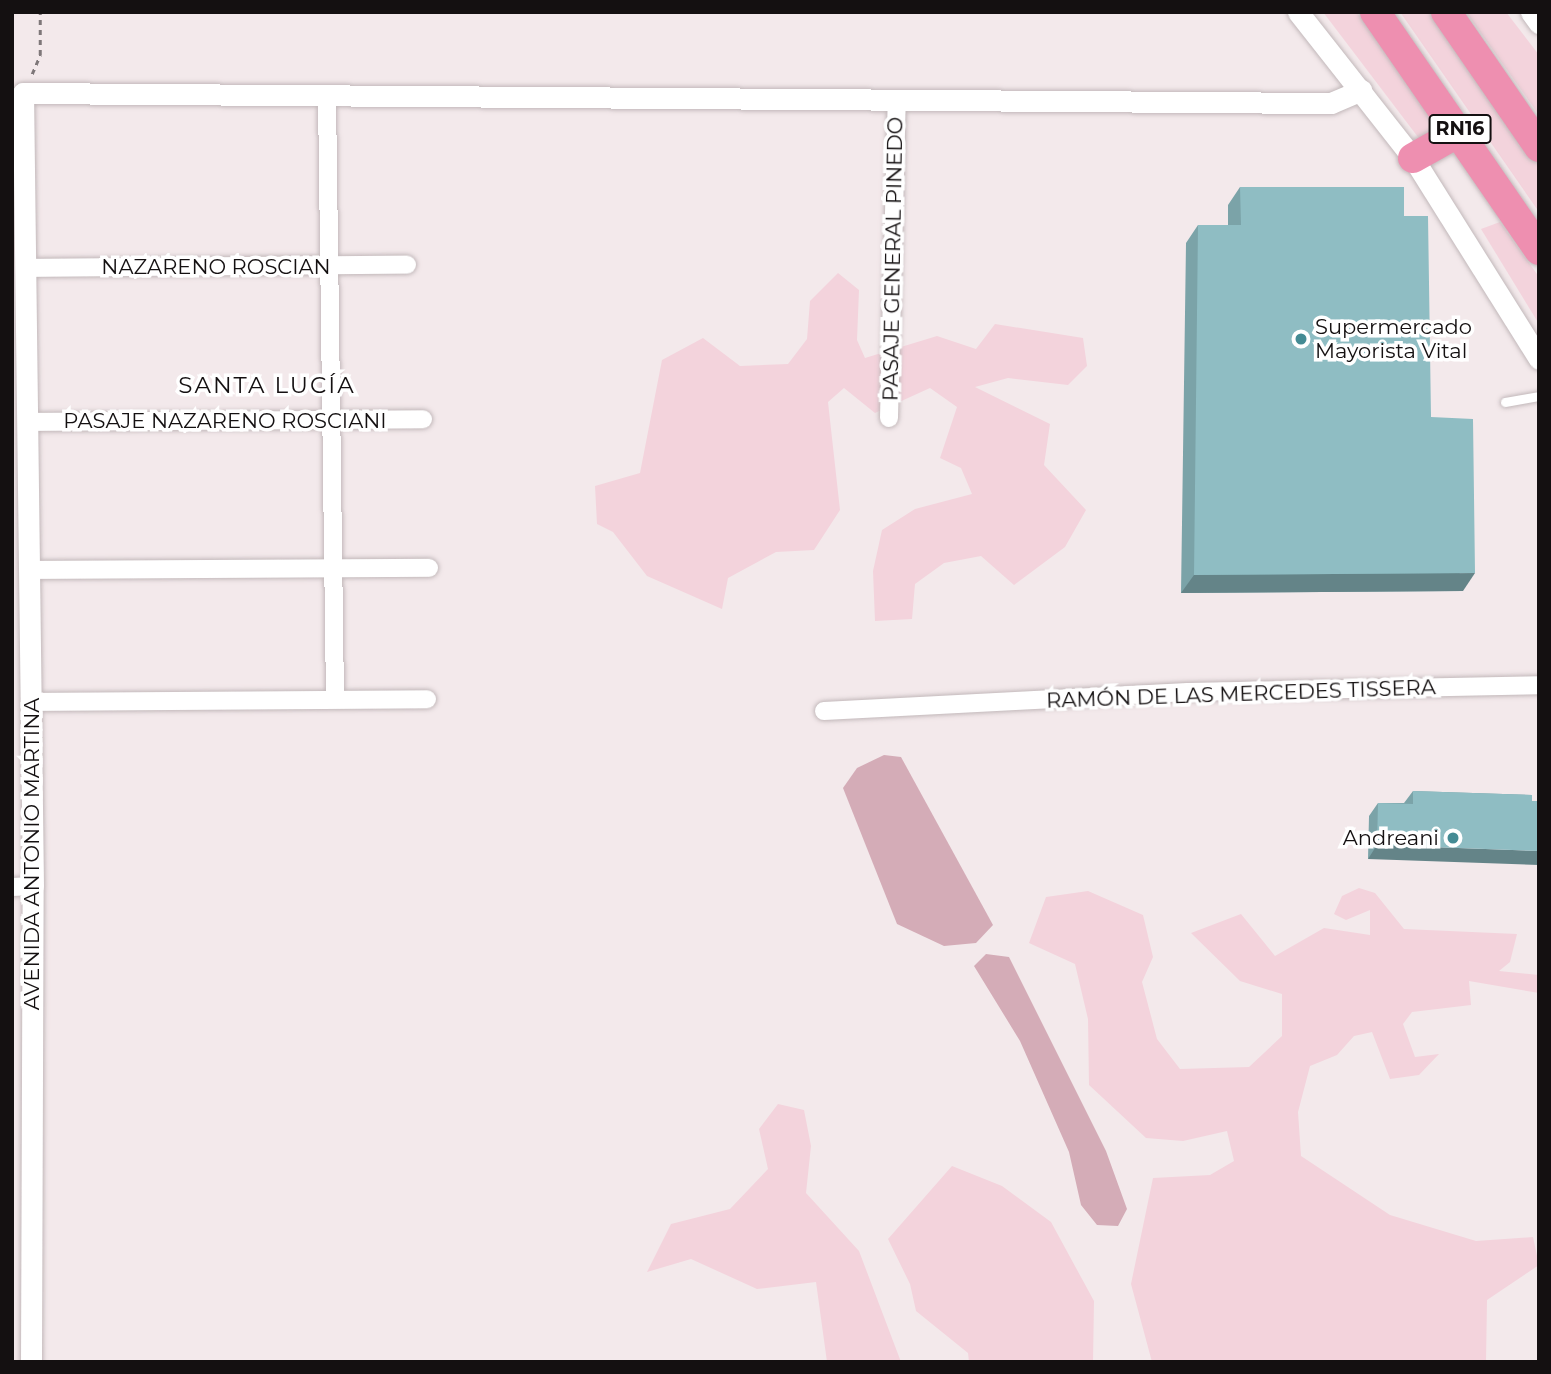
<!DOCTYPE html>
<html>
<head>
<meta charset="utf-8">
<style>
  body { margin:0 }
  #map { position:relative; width:1551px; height:1374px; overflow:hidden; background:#f3e9eb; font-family:Montserrat,sans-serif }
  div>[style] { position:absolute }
  .green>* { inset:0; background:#f3d3dc }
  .water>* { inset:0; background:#d4acb7 }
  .path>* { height:2.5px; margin-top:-1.25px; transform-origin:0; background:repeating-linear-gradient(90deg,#7e7779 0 5px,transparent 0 10px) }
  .roads { filter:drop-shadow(0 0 2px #c2b8ba) drop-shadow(0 0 2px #c2b8ba) }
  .service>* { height:9px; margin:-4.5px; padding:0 4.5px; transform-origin:4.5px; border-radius:4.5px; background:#fff }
  .minor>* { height:18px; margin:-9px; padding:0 9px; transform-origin:9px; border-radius:9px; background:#fff }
  .tertiary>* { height:21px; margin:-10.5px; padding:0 10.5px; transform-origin:10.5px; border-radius:10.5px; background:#fff }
  .trunk>* { height:30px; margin:-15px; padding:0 15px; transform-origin:15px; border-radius:15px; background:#ee8fb0 }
  .wall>* { inset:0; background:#7ba3a8 }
  .shaded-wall>* { inset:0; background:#648488 }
  .building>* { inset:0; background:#8fbdc3 }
  .dots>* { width:19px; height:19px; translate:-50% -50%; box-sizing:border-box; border:4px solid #fff; border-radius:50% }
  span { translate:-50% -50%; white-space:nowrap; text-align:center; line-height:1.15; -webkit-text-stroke:7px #fff; paint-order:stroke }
  .shield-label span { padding:2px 5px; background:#fff; border:2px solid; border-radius:5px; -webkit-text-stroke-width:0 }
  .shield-label { font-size:19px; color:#141011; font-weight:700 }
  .street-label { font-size:21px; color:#141011 }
  .poi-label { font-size:21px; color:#141011 }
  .left { translate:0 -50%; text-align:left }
  .right { translate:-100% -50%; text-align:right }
  .neighbourhood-label { font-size:23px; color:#141011; letter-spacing:2px }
  .frame { position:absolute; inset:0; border:14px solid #141011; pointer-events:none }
</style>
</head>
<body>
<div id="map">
  <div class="green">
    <div style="clip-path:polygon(1323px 12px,1356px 12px,1399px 63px,1446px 137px,1424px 145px)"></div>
    <div style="clip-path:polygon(1400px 12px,1433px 12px,1516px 128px,1539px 163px,1539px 212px)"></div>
    <div style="clip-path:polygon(1466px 12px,1506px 12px,1539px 55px,1539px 115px)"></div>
    <div style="clip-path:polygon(1500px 222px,1539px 277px,1539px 324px,1481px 229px)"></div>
    <div style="clip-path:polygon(838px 273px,859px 290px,857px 340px,865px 358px,937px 336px,976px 349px,995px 324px,1083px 338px,1087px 366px,1068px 385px,1008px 378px,975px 387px,1050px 424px,1044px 465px,1086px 510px,1065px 547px,1014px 585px,981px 556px,944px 563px,915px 584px,912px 619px,875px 621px,873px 571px,882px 530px,915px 509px,972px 494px,961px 468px,940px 458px,957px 407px,930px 388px,875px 413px,844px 388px,828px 402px,840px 510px,814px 550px,776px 552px,728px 578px,722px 609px,647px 576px,613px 532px,597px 524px,595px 486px,640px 473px,662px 360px,703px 338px,740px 366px,788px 364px,807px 339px,810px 301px)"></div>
    <div style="clip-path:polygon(1359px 888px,1375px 893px,1404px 929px,1517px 934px,1510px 962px,1499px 971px,1539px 975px,1539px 993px,1469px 981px,1471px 1005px,1412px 1012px,1403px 1024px,1415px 1057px,1439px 1054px,1419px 1075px,1390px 1079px,1372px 1032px,1354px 1036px,1337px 1055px,1310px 1066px,1298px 1112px,1301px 1156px,1390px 1215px,1476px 1241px,1533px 1237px,1539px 1265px,1487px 1300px,1486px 1362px,1152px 1362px,1131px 1284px,1153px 1178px,1210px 1175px,1234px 1161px,1227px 1131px,1183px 1141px,1146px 1138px,1089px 1085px,1088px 1019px,1075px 964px,1029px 943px,1046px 897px,1088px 891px,1143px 915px,1153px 957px,1142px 982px,1157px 1039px,1180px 1069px,1249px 1067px,1282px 1036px,1282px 994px,1240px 981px,1191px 933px,1241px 914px,1275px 956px,1324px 928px,1370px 935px,1370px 910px,1346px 920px,1334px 914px,1342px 896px)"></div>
    <div style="clip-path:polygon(778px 1104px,804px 1110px,811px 1146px,806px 1193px,859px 1251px,901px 1362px,827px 1362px,816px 1282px,757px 1289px,691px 1259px,647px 1272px,671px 1224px,730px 1209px,768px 1169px,759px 1129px)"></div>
    <div style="clip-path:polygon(952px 1166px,1002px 1186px,1051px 1222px,1094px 1301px,1093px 1362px,969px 1362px,968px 1353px,916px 1311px,910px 1284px,888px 1239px)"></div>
  </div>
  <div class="water">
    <div style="clip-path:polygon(884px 755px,901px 757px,993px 925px,976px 943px,944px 946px,897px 924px,843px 788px,857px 768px)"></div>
    <div style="clip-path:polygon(986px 954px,1009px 957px,1106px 1151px,1127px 1209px,1118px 1226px,1097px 1225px,1081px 1205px,1069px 1152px,1020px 1041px,974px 966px)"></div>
  </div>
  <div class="path">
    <div style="left:32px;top:74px;width:21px;rotate:-67deg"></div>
    <div style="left:40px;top:55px;width:43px;rotate:-90deg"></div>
  </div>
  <div class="roads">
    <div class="service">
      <div style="left:1505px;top:402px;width:35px;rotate:-10deg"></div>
    </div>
    <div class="minor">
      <div style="left:327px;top:96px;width:603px;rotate:89.24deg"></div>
      <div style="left:26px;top:268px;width:381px;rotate:-0.5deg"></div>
      <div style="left:889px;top:418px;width:318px;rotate:-88.6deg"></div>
      <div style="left:27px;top:422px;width:396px;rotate:-0.4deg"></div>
      <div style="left:29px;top:570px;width:400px;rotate:-0.3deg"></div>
      <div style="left:31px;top:702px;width:396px;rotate:-0.4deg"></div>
      <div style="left:824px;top:711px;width:364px;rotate:-3deg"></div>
      <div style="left:1188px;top:692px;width:351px;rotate:-1.1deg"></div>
      <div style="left:12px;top:887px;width:21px;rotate:-3deg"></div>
    </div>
    <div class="tertiary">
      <div style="left:1298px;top:12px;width:186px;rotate:51.8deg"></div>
      <div style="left:1413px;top:158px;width:237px;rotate:57.9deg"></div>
      <div style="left:1531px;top:12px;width:14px;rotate:54deg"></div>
      <div style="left:31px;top:1362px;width:476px;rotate:-89.8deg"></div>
      <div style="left:33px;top:886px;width:793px;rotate:-90.72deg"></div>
      <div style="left:23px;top:93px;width:1308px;rotate:0.44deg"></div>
      <div style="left:1331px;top:103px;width:33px;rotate:-23deg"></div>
    </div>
    <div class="trunk">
      <div style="left:1375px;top:12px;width:289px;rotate:55.4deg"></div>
      <div style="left:1446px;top:12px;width:164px;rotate:55.4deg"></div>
      <div style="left:1413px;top:158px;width:55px;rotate:-29.4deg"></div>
    </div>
  </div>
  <div class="wall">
    <div style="clip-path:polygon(1240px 187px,1404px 216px,1431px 417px,1463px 591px,1181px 593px,1186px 243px,1198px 225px,1228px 225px,1228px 205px)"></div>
    <div style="clip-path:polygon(1413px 791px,1532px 795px,1368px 859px,1369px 816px,1378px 803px,1404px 803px)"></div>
  </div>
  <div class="shaded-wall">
    <div style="clip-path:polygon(1475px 573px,1463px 591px,1181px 593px,1194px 575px)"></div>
    <div style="clip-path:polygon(1377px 845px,1539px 851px,1539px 865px,1368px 859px)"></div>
  </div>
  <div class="building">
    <div style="clip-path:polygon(1240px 187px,1404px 187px,1404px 216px,1428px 216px,1431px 417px,1473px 419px,1475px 573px,1194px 575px,1198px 225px,1241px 225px)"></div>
    <div style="clip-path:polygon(1413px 791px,1532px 795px,1532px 801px,1539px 801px,1539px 851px,1377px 845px,1378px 803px,1413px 804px)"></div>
  </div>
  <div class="dots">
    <div style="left:1301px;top:339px;background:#448b94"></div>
    <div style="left:1453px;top:838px;background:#448b94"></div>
  </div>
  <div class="shield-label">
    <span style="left:1460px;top:129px">RN16</span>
  </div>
  <div class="street-label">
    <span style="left:893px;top:259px;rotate:-89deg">PASAJE GENERAL PINEDO</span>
    <span style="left:216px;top:267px">NAZARENO ROSCIAN</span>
    <span style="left:225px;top:421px">PASAJE NAZARENO ROSCIANI</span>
    <span style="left:1241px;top:694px;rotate:-2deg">RAMÓN DE LAS MERCEDES TISSERA</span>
    <span style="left:32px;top:854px;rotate:-90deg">AVENIDA ANTONIO MARTINA</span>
  </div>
  <div class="poi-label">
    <span class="left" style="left:1315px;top:339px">Supermercado<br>Mayorista Vital</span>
    <span class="right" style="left:1439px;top:838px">Andreani</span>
  </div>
  <div class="neighbourhood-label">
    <span style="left:267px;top:385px">SANTA LUCÍA</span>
  </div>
  <div class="frame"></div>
</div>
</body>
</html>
